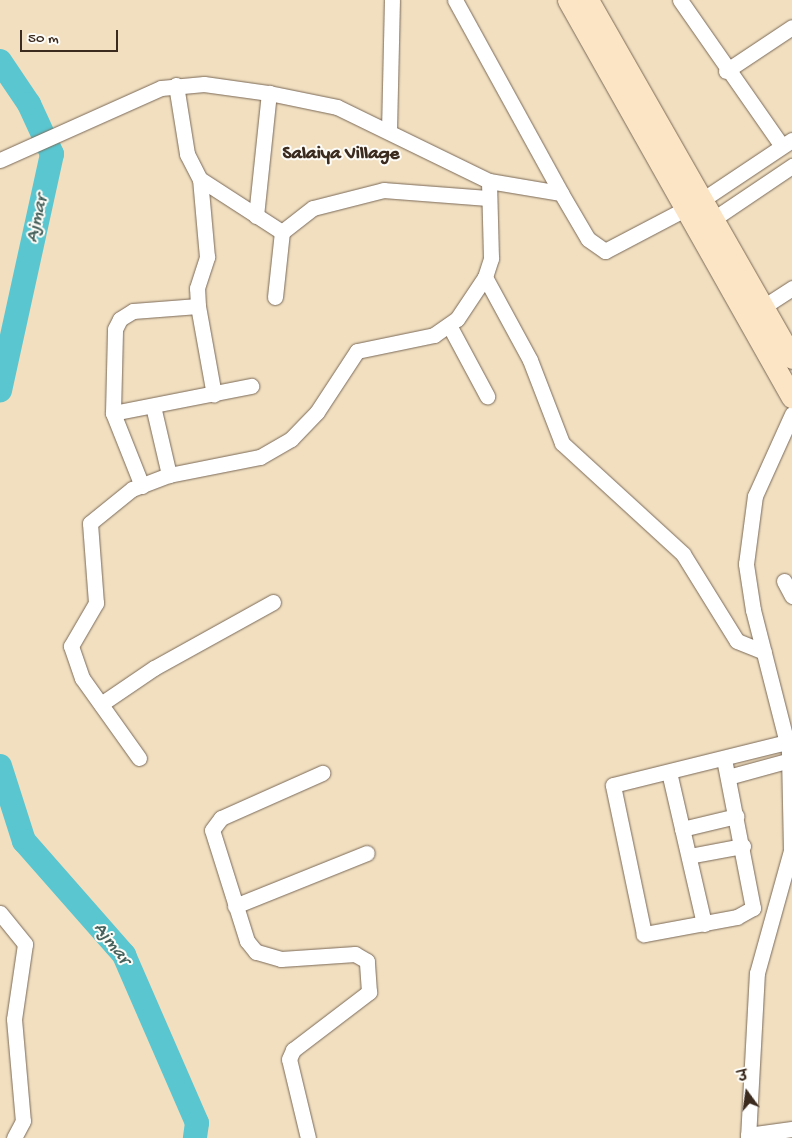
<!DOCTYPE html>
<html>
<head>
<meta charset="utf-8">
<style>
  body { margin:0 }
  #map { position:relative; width:792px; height:1138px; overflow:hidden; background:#f1dfc0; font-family:"Gochi Hand","Playpen Sans Deva",sans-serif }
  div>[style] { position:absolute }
  .river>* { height:24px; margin:-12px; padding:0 12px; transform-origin:12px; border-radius:12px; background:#59c6d0 }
  .roads { filter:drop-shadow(0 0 1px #7b6957) drop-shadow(0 0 1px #7b6957) }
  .street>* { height:15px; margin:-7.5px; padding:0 7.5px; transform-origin:7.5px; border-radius:7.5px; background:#fff }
  .secondary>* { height:21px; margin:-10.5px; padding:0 10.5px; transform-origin:10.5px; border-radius:10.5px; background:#fce5c4 }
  span { translate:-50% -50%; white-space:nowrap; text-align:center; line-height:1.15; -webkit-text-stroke:4px #fdfcf7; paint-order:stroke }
  .neighbourhood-label { font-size:19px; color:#3b2a1e; font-weight:700 }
  .water-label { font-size:19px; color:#46615c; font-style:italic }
  .north { position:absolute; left:722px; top:1068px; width:50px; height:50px; -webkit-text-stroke:4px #fdfcf7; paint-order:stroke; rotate:346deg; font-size:14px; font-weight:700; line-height:20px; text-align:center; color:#3b2a1e }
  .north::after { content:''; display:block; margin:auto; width:18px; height:22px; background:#3b2a1e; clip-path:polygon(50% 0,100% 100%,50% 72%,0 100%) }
  .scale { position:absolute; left:20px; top:30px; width:98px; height:22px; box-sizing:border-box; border:2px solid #3b2a1e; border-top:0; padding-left:6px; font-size:15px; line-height:18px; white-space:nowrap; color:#3b2a1e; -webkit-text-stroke:4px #fdfcf7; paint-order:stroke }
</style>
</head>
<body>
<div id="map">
  <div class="river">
    <div style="left:0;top:61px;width:52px;rotate:56deg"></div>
    <div style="left:29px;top:104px;width:55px;rotate:65.3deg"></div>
    <div style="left:52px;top:154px;width:242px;rotate:102.4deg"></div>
    <div style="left:0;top:766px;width:79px;rotate:72.3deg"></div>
    <div style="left:24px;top:841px;width:152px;rotate:48.7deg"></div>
    <div style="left:124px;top:955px;width:183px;rotate:66.5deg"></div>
    <div style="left:197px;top:1123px;width:15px;rotate:98deg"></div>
  </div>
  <div class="roads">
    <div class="street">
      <div style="left:455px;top:0;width:220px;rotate:61.2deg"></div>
      <div style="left:680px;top:0;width:178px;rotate:55.1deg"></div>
      <div style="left:726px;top:71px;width:79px;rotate:-33.7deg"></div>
      <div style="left:176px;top:85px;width:70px;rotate:80.9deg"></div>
      <div style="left:187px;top:154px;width:28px;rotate:63deg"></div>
      <div style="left:200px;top:179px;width:98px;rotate:32.9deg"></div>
      <div style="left:282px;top:232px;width:39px;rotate:-38deg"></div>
      <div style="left:313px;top:208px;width:73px;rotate:-14.2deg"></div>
      <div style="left:384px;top:190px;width:103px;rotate:4.4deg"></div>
      <div style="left:389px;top:131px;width:131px;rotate:-88.7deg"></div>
      <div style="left:0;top:160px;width:176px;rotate:-24.1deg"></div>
      <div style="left:161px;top:88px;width:43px;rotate:-5.3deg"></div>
      <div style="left:204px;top:84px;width:66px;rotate:7.9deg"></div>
      <div style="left:269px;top:93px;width:69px;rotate:11.6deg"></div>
      <div style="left:337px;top:107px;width:169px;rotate:26deg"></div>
      <div style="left:489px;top:181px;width:73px;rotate:9.5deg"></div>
      <div style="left:561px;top:193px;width:53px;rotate:59.6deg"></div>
      <div style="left:588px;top:239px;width:21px;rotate:35deg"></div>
      <div style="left:605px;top:251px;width:110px;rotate:-27.7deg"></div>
      <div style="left:702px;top:200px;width:108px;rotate:-33.7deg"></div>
      <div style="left:256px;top:216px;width:124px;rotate:-84deg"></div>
      <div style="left:706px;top:224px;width:104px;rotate:-34deg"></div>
      <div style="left:485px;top:277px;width:94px;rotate:61.5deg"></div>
      <div style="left:530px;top:360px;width:89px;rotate:68.9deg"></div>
      <div style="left:562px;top:443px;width:164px;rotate:42.5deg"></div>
      <div style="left:683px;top:554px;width:102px;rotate:58.2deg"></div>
      <div style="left:737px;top:641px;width:29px;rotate:22deg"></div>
      <div style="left:275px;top:297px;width:65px;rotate:-83.9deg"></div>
      <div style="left:198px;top:306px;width:90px;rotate:79.8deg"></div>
      <div style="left:763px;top:307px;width:35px;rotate:-33deg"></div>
      <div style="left:449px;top:325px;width:81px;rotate:61.8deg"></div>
      <div style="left:153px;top:406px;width:71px;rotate:76.9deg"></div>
      <div style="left:113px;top:413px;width:141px;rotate:-11.1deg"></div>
      <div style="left:142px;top:486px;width:79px;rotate:-111.7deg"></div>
      <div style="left:113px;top:413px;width:84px;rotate:-88.6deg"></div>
      <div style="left:115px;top:329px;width:11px;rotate:-63deg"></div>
      <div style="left:120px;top:319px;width:15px;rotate:-32deg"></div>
      <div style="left:133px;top:311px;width:65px;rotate:-4.4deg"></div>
      <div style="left:198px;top:306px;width:18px;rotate:-93deg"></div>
      <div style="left:197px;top:288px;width:33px;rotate:-72deg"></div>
      <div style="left:207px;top:257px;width:78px;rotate:-95.1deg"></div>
      <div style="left:784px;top:581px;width:17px;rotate:62deg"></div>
      <div style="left:101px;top:704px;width:64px;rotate:-34.2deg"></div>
      <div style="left:154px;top:668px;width:136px;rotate:-29deg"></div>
      <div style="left:139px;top:758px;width:98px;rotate:-125.5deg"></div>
      <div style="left:82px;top:678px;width:34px;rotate:-109deg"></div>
      <div style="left:71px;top:646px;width:50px;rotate:-59.8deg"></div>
      <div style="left:96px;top:603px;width:80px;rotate:-94.3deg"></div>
      <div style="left:90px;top:523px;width:54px;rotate:-39deg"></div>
      <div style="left:132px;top:489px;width:40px;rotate:-21deg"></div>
      <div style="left:169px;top:475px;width:93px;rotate:-11.2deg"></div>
      <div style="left:260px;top:457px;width:36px;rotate:-30deg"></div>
      <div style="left:291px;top:439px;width:37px;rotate:-46deg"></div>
      <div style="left:317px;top:412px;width:73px;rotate:-56.7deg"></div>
      <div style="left:357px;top:351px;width:79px;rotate:-11.7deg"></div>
      <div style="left:434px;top:335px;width:28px;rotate:-35deg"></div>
      <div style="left:457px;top:319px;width:50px;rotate:-56.3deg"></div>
      <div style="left:485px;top:277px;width:20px;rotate:-72deg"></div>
      <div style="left:491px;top:258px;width:77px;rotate:-91.5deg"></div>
      <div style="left:724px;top:759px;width:152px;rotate:79deg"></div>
      <div style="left:753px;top:908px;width:18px;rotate:151deg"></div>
      <div style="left:737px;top:917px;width:95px;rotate:169.6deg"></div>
      <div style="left:644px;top:934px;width:152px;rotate:-101.8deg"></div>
      <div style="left:613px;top:785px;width:179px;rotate:-13.9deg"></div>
      <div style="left:669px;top:772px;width:156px;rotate:77deg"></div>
      <div style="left:728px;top:777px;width:64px;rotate:-15.3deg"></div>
      <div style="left:682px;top:829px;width:56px;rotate:-13.5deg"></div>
      <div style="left:689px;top:856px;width:55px;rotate:-10.5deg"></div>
      <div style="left:235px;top:906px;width:142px;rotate:-21.9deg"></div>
      <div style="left:0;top:913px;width:40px;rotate:51deg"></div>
      <div style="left:25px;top:944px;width:76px;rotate:98.3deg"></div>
      <div style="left:14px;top:1019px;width:102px;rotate:85deg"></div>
      <div style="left:23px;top:1121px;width:19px;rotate:118deg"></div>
      <div style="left:748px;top:1135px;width:44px;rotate:-7.8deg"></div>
      <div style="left:308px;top:1138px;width:81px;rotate:-103.5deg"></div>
      <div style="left:289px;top:1059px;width:10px;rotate:-66deg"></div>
      <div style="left:293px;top:1050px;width:96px;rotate:-37.3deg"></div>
      <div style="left:369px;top:992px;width:31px;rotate:-94deg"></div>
      <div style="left:367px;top:961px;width:14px;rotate:-150deg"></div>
      <div style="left:355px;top:954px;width:74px;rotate:176.1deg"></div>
      <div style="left:281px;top:959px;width:26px;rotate:-164deg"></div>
      <div style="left:256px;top:952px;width:14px;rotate:-129deg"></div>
      <div style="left:247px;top:941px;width:116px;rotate:-107.5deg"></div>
      <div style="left:212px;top:830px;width:15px;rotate:-53deg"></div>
      <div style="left:221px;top:818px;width:111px;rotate:-24deg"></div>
      <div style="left:748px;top:1138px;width:165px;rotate:-86.9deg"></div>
      <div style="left:757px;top:973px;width:128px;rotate:-74.5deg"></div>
      <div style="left:791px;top:850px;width:99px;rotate:-91.2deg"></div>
      <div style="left:789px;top:751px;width:146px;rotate:-104.3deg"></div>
      <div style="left:753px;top:610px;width:47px;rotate:-98.7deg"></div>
      <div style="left:746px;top:564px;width:69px;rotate:-82.5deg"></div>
      <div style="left:755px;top:496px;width:90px;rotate:-65.7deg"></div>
    </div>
    <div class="secondary">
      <div style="left:568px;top:0;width:456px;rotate:60.6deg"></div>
      <div style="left:588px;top:0;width:412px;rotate:60.3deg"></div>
    </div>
  </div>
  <div class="neighbourhood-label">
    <span style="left:341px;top:155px">Salaiya Village</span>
  </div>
  <div class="water-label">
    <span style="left:38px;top:219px;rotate:-77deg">Ajmar</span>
    <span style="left:111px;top:944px;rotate:53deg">Ajmar</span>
  </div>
  <div class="north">उ</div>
  <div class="scale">50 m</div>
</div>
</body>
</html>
